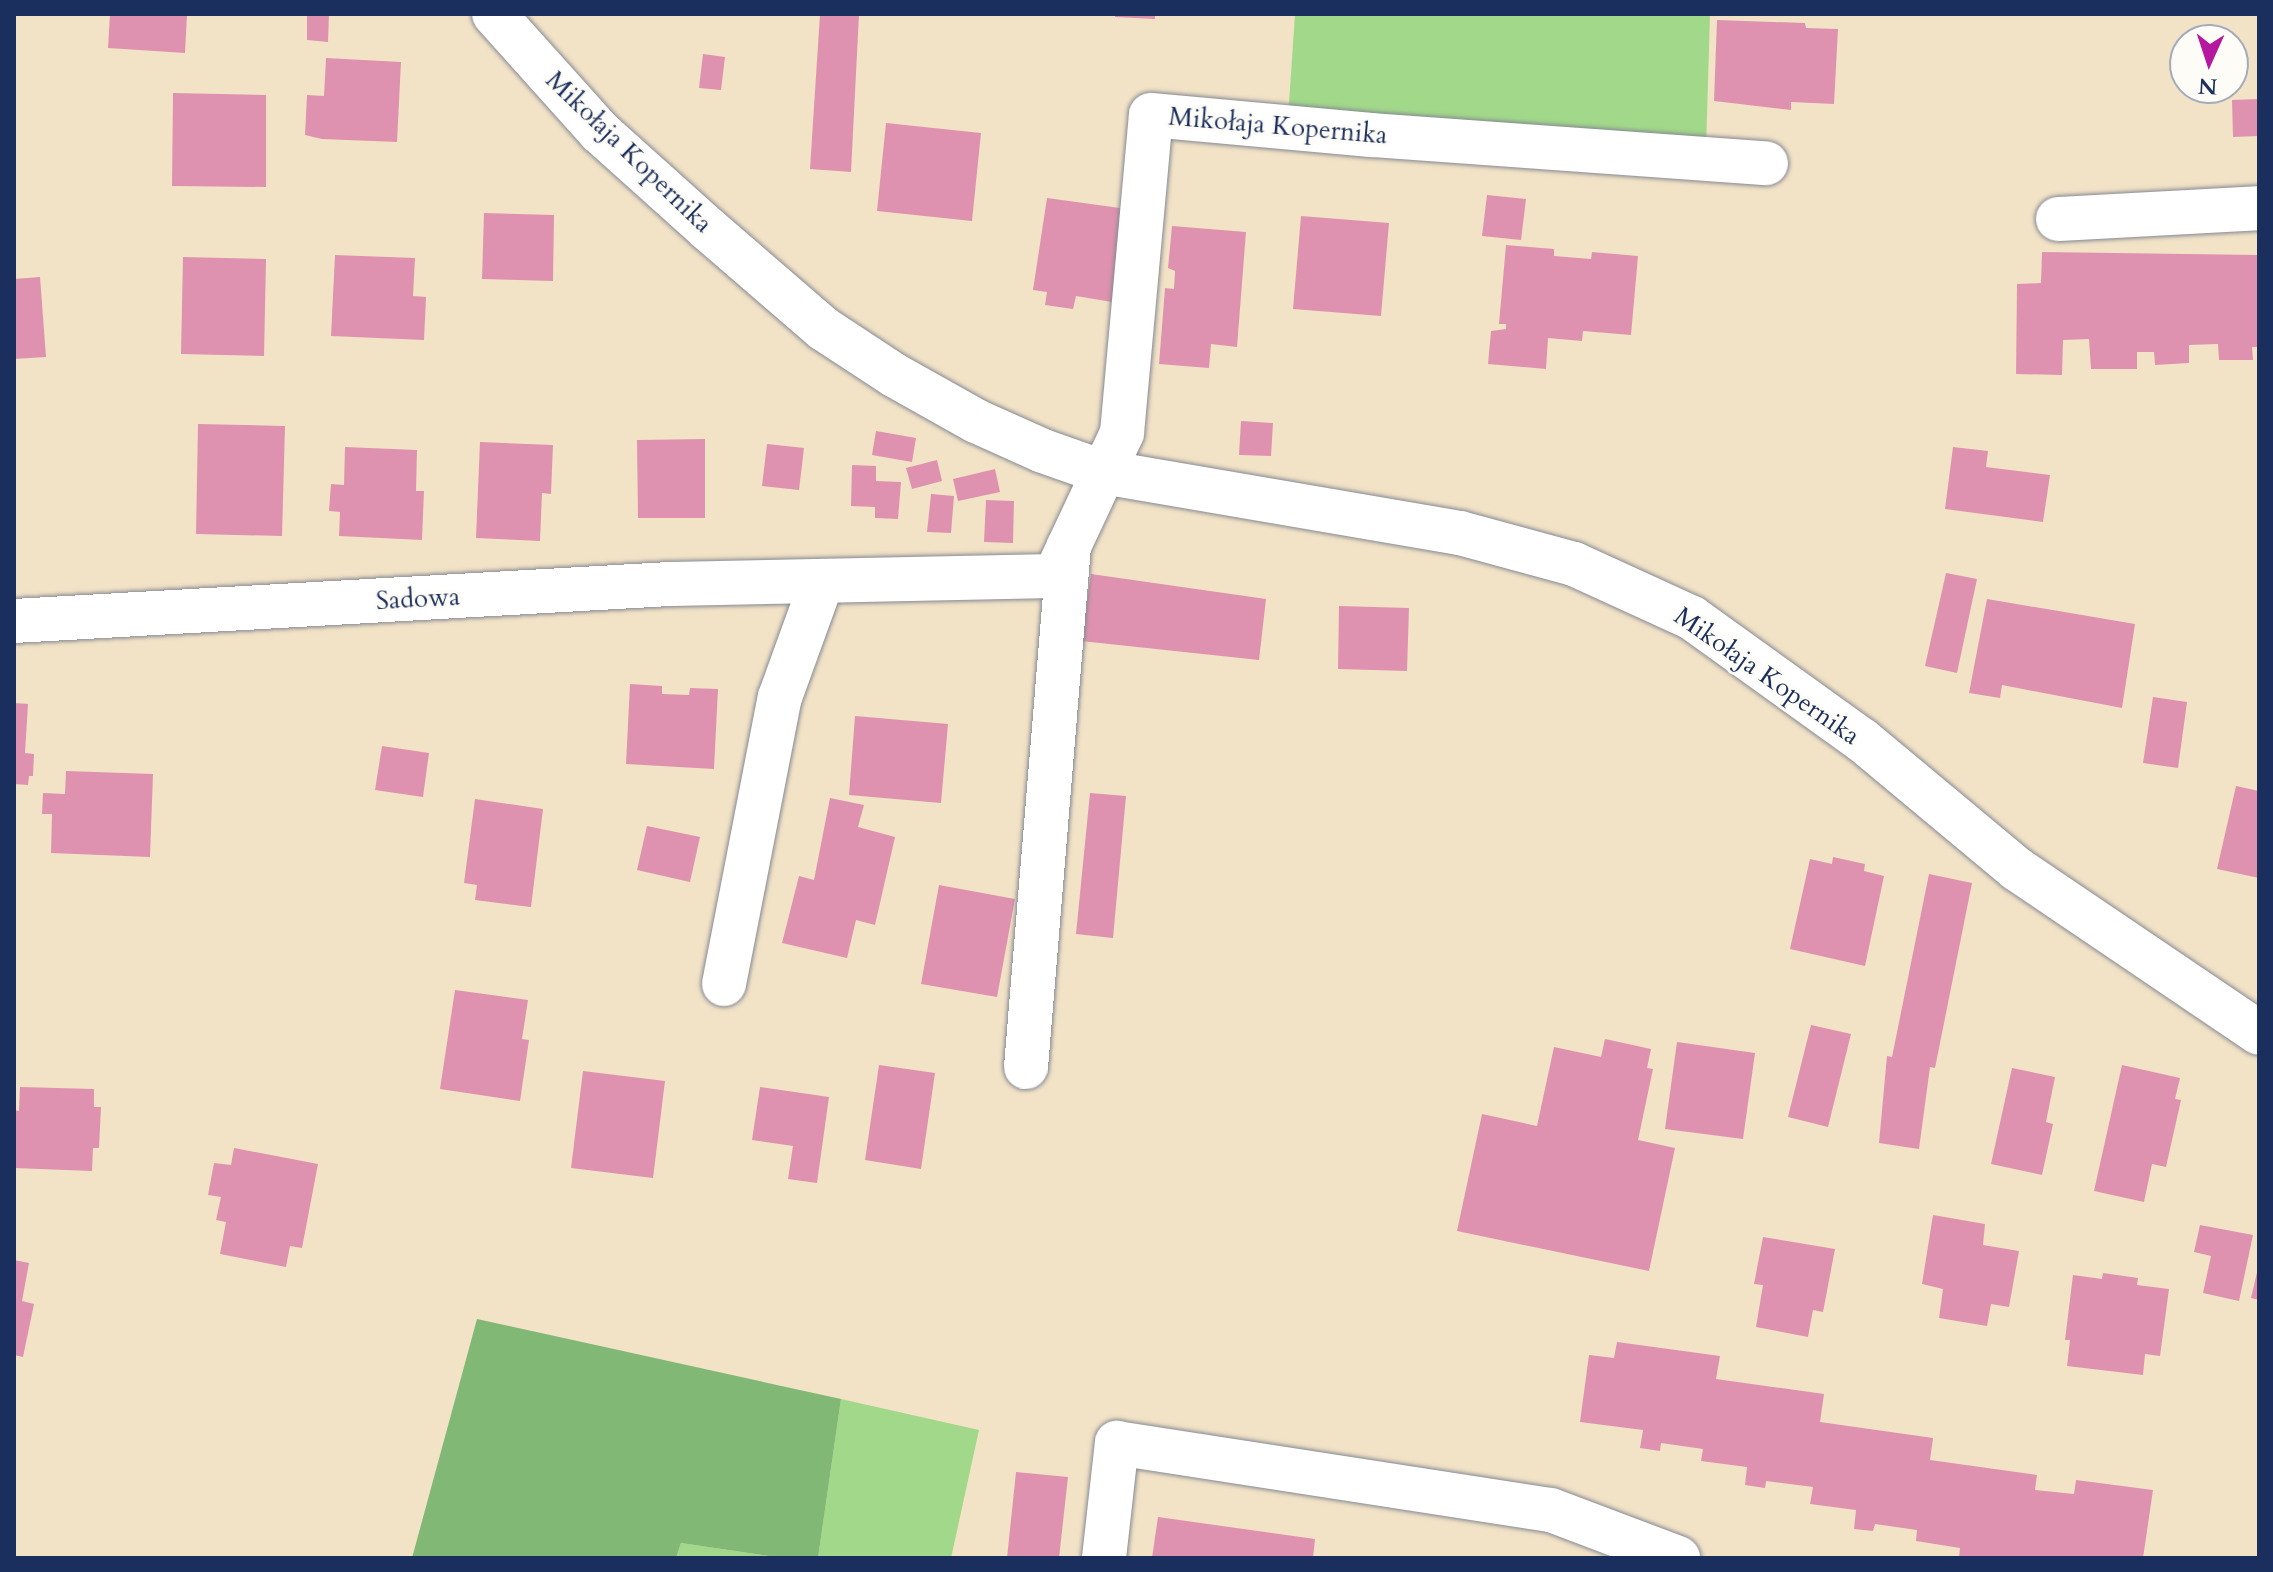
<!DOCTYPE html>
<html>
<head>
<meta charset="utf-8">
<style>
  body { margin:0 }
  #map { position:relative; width:2273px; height:1572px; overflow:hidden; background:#f2e3c7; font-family:Cardo,serif }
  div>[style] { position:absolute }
  .green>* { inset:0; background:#a2d88a }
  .forest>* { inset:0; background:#81b876 }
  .building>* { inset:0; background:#df92af }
  .roads { filter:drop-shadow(0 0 2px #868992) drop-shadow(0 0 2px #868992) }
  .minor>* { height:44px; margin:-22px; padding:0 22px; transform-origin:22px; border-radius:22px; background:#fff }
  span { translate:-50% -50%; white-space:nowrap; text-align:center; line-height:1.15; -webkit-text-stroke:6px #fdfcf7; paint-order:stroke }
  .street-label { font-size:26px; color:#1b2f5e }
  .frame { position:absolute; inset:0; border:16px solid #1b2f5e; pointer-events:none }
  .north { position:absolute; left:2169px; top:24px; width:80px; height:80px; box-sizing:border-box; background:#fdfcf7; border:2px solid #a3aaba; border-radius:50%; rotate:183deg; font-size:22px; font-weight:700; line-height:32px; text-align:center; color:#1b2f5e }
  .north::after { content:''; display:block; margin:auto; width:28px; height:36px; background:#b5179e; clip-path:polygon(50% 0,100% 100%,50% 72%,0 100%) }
</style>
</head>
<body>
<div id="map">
  <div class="green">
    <div style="clip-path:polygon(1295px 14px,1710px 14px,1706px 148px,1288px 118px)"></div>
    <div style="clip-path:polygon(841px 1399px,979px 1430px,951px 1558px,818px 1558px)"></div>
    <div style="clip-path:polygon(681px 1543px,783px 1558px,676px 1558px)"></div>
  </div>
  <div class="forest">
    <div style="clip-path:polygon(477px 1319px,841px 1399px,818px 1558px,783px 1558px,681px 1543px,676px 1558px,412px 1558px)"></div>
  </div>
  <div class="building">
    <div style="clip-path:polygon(110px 14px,187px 14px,185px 53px,108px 48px)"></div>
    <div style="clip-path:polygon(307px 14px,329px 14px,328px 42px,307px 40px)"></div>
    <div style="clip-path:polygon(820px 14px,859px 14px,851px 172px,810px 169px)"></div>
    <div style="clip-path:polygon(1115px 14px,1155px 14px,1155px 19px,1115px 17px)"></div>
    <div style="clip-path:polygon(1717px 20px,1805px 23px,1806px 28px,1838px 29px,1834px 104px,1791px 102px,1791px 110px,1714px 101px)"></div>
    <div style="clip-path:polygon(703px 54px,725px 57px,721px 90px,699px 88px)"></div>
    <div style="clip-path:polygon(326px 58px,401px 62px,397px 142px,322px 139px,305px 135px,307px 95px,324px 96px)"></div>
    <div style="clip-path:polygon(173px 93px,266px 95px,266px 187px,172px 186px)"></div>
    <div style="clip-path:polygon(2259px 99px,2259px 136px,2233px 137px,2232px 100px)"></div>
    <div style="clip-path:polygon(886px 123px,981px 133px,972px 221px,877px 211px)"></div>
    <div style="clip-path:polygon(1487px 195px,1526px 199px,1521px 240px,1482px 236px)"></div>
    <div style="clip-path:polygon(1047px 198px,1127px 209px,1112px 302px,1076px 296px,1073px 309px,1045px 305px,1047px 292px,1033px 290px)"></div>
    <div style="clip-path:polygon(484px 213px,554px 215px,553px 281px,482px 279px)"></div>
    <div style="clip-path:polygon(1301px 216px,1389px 223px,1381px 316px,1293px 309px)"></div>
    <div style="clip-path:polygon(1172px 226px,1246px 232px,1237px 347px,1211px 344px,1209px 368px,1159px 364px,1165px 288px,1174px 289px,1175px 271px,1168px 268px)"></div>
    <div style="clip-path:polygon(1506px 245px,1554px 249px,1554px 256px,1591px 259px,1592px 252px,1638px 256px,1631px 335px,1583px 331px,1582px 341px,1548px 338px,1546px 369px,1488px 364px,1491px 331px,1506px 329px,1506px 324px,1499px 324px)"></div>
    <div style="clip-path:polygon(2042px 252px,2259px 255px,2259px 347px,2252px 347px,2253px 360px,2219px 360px,2218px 344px,2189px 345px,2189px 363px,2155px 365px,2154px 352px,2137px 352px,2137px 369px,2091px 369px,2089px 339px,2063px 340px,2062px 375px,2016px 374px,2017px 284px,2041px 283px)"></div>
    <div style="clip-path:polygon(335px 255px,415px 258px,413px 296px,426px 297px,424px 340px,331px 336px)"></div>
    <div style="clip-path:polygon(183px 257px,266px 259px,264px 356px,181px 354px)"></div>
    <div style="clip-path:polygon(40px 277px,46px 357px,14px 359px,14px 279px)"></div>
    <div style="clip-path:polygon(1241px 421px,1273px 423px,1271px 456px,1239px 455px)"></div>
    <div style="clip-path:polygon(198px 424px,285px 426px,282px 536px,196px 534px)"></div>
    <div style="clip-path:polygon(876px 431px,916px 438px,912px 462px,872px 455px)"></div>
    <div style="clip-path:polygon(705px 439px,705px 518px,638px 518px,637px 440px)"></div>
    <div style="clip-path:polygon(480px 442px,553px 445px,551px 494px,542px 493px,540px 541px,476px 538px)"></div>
    <div style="clip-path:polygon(767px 444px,804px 448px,799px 490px,762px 486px)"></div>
    <div style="clip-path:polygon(345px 447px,417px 450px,416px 491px,424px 491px,422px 540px,339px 536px,340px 512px,329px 511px,331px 484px,344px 485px)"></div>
    <div style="clip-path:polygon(1953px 447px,1988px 451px,1986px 467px,2050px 475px,2043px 522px,1945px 509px)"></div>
    <div style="clip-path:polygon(937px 460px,942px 481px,912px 489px,906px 468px)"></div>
    <div style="clip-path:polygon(852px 465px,876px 466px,876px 481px,901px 482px,898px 519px,875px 518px,875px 507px,851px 506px)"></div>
    <div style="clip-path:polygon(995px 469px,1000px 492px,958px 501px,953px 479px)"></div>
    <div style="clip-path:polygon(931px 494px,954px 496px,951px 533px,927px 532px)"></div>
    <div style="clip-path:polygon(986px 500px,1014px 501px,1013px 543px,984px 542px)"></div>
    <div style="clip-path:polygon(1946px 573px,1977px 579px,1957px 673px,1925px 666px)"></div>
    <div style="clip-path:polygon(1091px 574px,1266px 599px,1259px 660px,1081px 641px)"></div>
    <div style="clip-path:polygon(1987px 599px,2135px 624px,2122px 708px,2002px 685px,2000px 698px,1969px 693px)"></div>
    <div style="clip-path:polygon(1339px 606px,1409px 608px,1407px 671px,1338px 669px)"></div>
    <div style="clip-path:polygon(630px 684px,662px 686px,662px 694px,689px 695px,690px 688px,718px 689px,714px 769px,626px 764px)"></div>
    <div style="clip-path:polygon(2153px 697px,2187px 702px,2178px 768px,2143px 763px)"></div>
    <div style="clip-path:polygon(14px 703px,28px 704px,25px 753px,34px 754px,33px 776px,29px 776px,28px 785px,14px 784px)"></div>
    <div style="clip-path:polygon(855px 716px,948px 724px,941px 803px,849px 795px)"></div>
    <div style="clip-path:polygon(382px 746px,429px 753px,423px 797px,375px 790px)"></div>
    <div style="clip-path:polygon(66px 771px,153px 774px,150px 857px,51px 853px,52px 814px,42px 814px,43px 793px,65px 794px)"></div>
    <div style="clip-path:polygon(2236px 786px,2259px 791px,2259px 878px,2217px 869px)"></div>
    <div style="clip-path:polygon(1090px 793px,1126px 796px,1113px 938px,1076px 934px)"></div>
    <div style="clip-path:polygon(830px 798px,864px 805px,858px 827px,895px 837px,875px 925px,856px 920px,847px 958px,782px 943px,799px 876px,814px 880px)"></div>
    <div style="clip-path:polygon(475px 799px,543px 809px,531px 907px,475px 900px,477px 885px,464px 883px)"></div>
    <div style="clip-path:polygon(647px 826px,700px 837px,690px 882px,637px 870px)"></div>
    <div style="clip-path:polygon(1833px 857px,1865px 864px,1864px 871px,1884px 876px,1865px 966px,1790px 949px,1810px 859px,1832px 864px)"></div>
    <div style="clip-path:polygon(1929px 874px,1972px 883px,1935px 1068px,1930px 1067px,1919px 1149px,1879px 1143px,1887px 1056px,1892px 1057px)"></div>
    <div style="clip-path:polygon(939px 885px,1015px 899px,997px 997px,921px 984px)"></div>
    <div style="clip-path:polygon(455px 990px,528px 1000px,522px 1039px,529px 1040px,520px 1101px,440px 1089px)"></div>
    <div style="clip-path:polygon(1811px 1025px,1851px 1034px,1828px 1127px,1788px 1117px)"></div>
    <div style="clip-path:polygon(1605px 1039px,1651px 1049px,1647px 1068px,1653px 1069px,1638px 1140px,1675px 1148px,1649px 1271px,1457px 1231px,1482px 1114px,1537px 1126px,1554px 1047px,1601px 1057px)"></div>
    <div style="clip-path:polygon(1677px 1042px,1755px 1053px,1743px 1139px,1665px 1129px)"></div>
    <div style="clip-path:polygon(879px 1065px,935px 1073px,921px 1169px,865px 1160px)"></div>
    <div style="clip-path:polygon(2122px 1065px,2180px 1078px,2175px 1099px,2181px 1100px,2166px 1167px,2152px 1164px,2144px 1202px,2094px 1191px)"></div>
    <div style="clip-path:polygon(2012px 1068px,2055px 1077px,2046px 1122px,2053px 1124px,2042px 1175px,1991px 1164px)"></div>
    <div style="clip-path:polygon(583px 1071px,665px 1081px,653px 1178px,571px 1168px)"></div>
    <div style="clip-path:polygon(20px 1087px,94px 1089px,94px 1107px,101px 1107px,99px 1148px,93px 1148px,92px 1171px,14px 1168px,14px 1110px,19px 1111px)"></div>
    <div style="clip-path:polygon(760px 1087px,829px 1097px,817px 1183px,788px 1179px,793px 1146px,752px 1140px)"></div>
    <div style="clip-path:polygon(234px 1148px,318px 1164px,302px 1248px,290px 1246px,286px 1267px,220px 1254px,226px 1222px,216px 1220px,221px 1197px,208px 1195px,214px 1163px,231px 1165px)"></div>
    <div style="clip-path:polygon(1933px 1215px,1985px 1224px,1983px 1245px,2019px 1251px,2009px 1307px,1991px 1304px,1987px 1326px,1939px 1318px,1943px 1289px,1922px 1284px)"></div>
    <div style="clip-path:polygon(2200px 1225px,2253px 1235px,2239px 1301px,2203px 1293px,2211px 1256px,2194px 1252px)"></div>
    <div style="clip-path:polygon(1763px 1237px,1835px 1249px,1823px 1312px,1813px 1310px,1808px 1337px,1756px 1327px,1763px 1285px,1754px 1284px)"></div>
    <div style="clip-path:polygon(14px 1260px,29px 1263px,22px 1301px,34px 1304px,23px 1357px,14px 1355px)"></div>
    <div style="clip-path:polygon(2258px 1268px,2259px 1269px,2259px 1300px,2251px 1298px)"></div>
    <div style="clip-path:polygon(2103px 1273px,2138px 1278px,2137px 1285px,2169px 1289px,2160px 1356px,2145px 1354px,2143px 1375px,2067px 1366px,2070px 1340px,2065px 1340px,2073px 1275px,2102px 1279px)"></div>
    <div style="clip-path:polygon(1617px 1342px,1720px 1356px,1716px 1379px,1824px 1394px,1820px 1422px,1933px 1438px,1930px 1460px,2037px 1475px,2035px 1490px,2074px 1494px,2076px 1480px,2153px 1490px,2143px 1558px,1959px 1558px,1960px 1548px,1916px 1541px,1917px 1530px,1875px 1524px,1873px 1531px,1854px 1529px,1856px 1510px,1810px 1504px,1813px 1487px,1766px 1481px,1765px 1488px,1745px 1485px,1747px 1467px,1701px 1461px,1703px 1449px,1661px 1443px,1660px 1451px,1640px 1448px,1643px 1430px,1580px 1422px,1589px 1355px,1614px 1358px)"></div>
    <div style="clip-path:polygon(1016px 1472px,1068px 1477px,1059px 1558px,1007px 1558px)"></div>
    <div style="clip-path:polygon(1158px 1517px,1315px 1539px,1313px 1558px,1152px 1558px)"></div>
  </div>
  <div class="roads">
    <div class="minor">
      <div style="left:494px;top:14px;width:159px;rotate:48.1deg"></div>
      <div style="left:600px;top:132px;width:145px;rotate:41.9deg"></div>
      <div style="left:708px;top:229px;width:153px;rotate:40.8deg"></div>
      <div style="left:824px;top:329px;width:84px;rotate:33.3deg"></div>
      <div style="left:894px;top:375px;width:94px;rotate:29.3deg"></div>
      <div style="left:976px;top:421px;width:73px;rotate:24.1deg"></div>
      <div style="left:1043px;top:451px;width:64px;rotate:19.3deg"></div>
      <div style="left:1103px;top:472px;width:362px;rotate:9.7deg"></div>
      <div style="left:1460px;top:533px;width:118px;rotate:15.2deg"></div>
      <div style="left:1574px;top:564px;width:130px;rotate:24.6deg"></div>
      <div style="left:1692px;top:618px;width:209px;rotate:35.7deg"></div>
      <div style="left:1862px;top:740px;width:202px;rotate:39.8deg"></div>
      <div style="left:2017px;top:869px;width:292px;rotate:34.1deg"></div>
      <div style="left:2058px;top:219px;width:201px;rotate:-3.1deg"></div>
      <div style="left:14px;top:621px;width:657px;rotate:-3.23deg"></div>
      <div style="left:670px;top:584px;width:385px;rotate:-1.2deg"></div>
      <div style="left:1055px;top:576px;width:158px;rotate:-64.9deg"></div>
      <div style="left:1122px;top:433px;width:319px;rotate:-84.8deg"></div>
      <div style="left:1151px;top:115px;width:221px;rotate:5.2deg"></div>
      <div style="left:1371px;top:135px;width:396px;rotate:4.1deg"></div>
      <div style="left:724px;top:984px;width:292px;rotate:-79deg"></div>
      <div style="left:780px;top:697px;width:123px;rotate:-70.1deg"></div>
      <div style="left:1026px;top:1067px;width:523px;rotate:-85.28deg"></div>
      <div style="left:1104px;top:1558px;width:116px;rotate:-83.6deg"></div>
      <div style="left:1117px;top:1443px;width:439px;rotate:8.8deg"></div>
      <div style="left:1551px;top:1510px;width:136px;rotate:20.7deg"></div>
    </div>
  </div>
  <div class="street-label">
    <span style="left:1278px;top:126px;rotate:5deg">Mikołaja Kopernika</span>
    <span style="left:629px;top:152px;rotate:44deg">Mikołaja Kopernika</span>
    <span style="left:418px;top:599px;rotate:-3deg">Sadowa</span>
    <span style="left:1767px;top:676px;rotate:35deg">Mikołaja Kopernika</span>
  </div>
  <div class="frame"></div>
  <div class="north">N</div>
</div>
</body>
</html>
